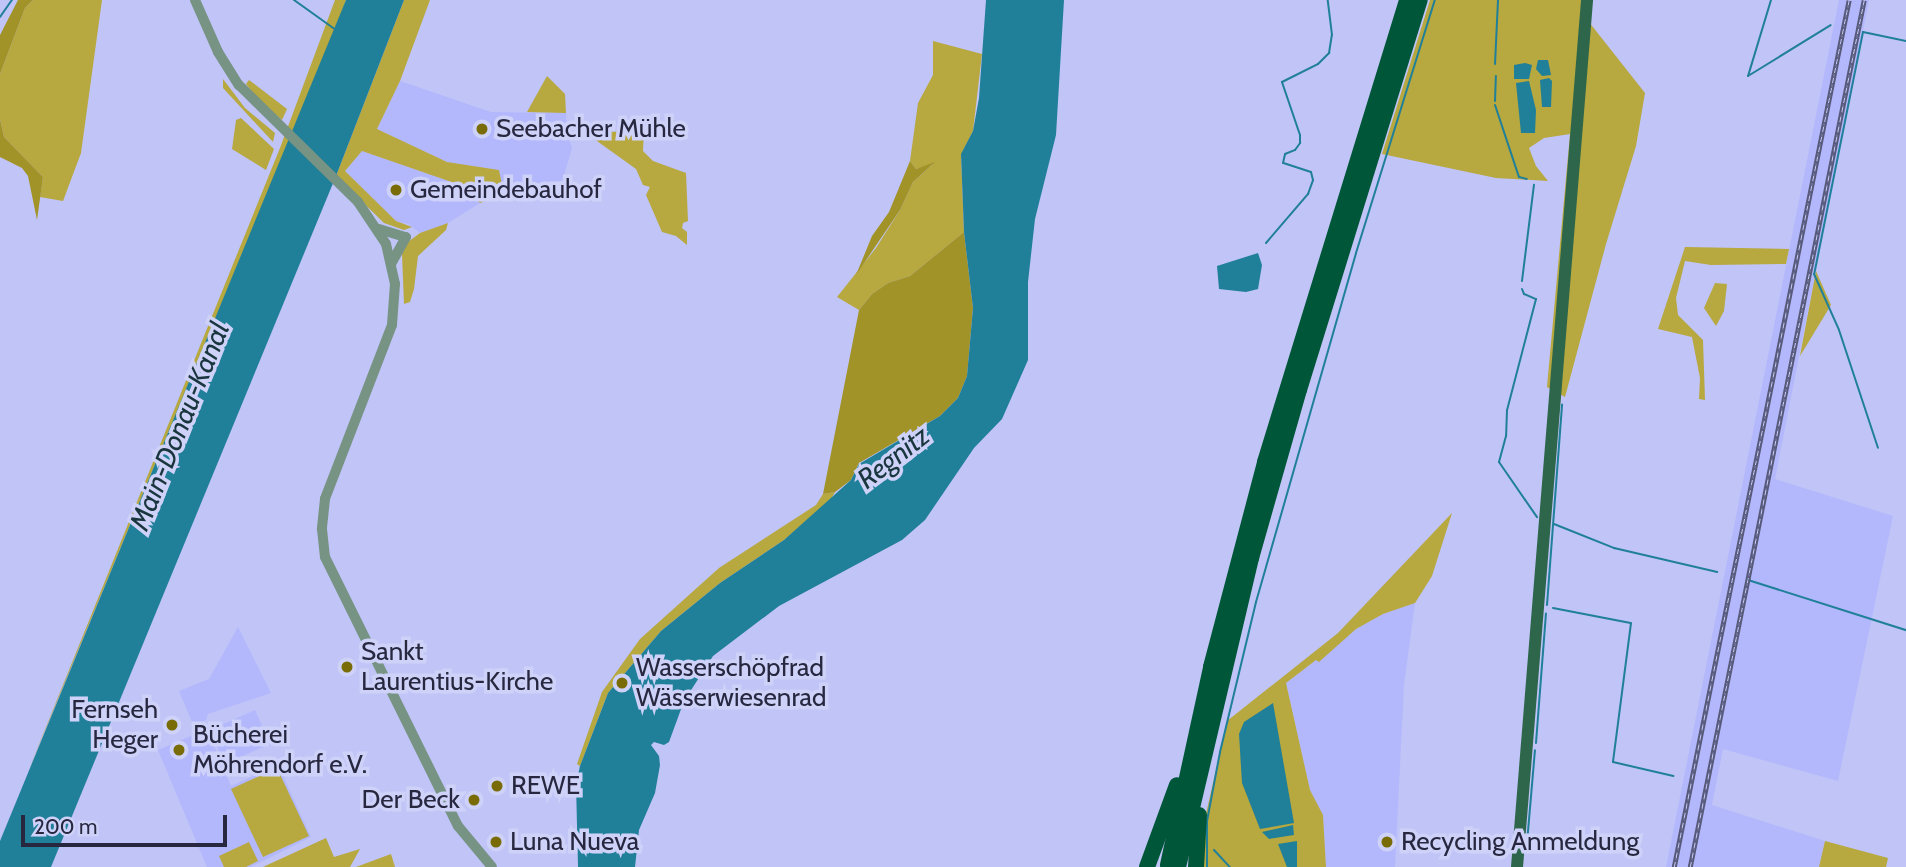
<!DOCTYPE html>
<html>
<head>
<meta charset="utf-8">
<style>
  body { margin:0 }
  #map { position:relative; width:1906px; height:867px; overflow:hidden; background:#c0c4f6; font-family:Cabin,sans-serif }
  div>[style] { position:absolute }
  .built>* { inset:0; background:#b3b8fd }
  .green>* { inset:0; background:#b7a83f }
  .forest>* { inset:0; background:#a19328 }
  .water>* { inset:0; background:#207f99 }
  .stream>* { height:2px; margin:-1px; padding:0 1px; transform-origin:1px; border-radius:1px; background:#207f99 }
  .minor>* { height:10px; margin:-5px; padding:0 5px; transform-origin:5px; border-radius:5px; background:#779384 }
  .major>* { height:12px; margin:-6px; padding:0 6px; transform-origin:6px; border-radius:6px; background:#2d664b }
  .highway>* { height:16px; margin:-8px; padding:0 8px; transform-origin:8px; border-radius:8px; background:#005638 }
  .rail>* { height:4.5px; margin-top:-2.25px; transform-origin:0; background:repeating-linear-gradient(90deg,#ced2f8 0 5px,#575979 0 10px); box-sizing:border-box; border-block:2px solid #575979 }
  .dots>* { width:19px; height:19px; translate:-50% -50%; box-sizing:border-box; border:4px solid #ced2f8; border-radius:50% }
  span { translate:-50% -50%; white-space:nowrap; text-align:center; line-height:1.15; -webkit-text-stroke:7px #ced2f8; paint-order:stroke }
  .poi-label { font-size:26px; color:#272840 }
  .left { translate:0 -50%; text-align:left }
  .right { translate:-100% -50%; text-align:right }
  .water-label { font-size:28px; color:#19353d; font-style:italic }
  .scale { position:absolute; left:21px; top:815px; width:206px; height:32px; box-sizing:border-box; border:4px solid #272840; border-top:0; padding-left:9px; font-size:21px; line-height:24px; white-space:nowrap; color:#272840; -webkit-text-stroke:5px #ced2f8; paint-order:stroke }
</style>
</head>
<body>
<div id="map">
  <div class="built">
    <div style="clip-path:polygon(1839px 0,1869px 0,1775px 479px,1893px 516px,1838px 781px,1723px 749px,1712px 805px,1825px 841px,1819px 867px,1666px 867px)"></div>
    <div style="clip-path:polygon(400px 81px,491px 112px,566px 113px,567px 134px,572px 148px,563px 179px,549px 189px,504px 194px,499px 170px,447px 162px,377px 129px)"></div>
    <div style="clip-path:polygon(362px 151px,463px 186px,480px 203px,448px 223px,420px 233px,408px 224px,396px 221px,345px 171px)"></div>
    <div style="clip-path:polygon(1415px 603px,1404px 685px,1395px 867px,1326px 867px,1323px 815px,1310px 790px,1286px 683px,1316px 660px,1319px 661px,1356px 629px,1383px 614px)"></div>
    <div style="clip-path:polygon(238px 627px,271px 693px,208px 714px,206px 720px,193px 724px,179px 691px,209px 679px)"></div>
    <div style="clip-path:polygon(255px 710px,270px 744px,224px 764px,210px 730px)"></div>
    <div style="clip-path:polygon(207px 729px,231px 786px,278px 765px,311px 837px,251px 867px,207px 867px,158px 750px)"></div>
  </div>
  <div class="green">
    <div style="clip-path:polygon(33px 0,102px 0,81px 153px,63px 201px,40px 197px,43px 177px,4px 137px,0 119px,0 74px,25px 8px)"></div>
    <div style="clip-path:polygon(335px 0,346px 0,341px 15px,27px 774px,280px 148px)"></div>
    <div style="clip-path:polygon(404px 0,430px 0,400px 81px,377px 129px,447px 162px,499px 170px,504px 194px,480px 203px,463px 186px,362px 151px,345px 171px,396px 221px,412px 227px,404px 230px,384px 223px,336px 176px)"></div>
    <div style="clip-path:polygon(1430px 0,1586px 0,1585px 17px,1645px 93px,1636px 146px,1606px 244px,1565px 397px,1547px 387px,1570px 134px,1544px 138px,1529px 148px,1536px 166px,1548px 181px,1496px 178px,1382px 154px)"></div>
    <div style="clip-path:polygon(933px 41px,982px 54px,973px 131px,961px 155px,964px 232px,910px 276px,888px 283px,872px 294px,859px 310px,837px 297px,876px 248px,900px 210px,913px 182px,933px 164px,916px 169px,910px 161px,918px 103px,933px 75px)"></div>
    <div style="clip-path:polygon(547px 76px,565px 94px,566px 113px,527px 112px)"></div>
    <div style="clip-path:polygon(223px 79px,245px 108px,275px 133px,273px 142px,223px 88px)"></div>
    <div style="clip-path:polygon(249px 80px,287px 109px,282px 120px,256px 97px,246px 84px)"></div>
    <div style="clip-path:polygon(241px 118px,274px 149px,266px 170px,232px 149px,236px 120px)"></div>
    <div style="clip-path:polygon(640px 126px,644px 129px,643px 151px,653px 161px,686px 173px,688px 221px,683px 223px,682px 228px,687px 232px,687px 245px,676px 236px,662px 232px,646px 195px,650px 187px,643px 185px,636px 169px,597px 141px,594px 133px,626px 131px)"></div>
    <div style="clip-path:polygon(448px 223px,446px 230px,418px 256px,414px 289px,410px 302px,404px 304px,402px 254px,408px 242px,420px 233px)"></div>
    <div style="clip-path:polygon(1685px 247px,1789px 249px,1786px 264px,1711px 265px,1685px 261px,1676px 298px,1678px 315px,1703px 340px,1705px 400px,1699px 399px,1700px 378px,1692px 337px,1658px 329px)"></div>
    <div style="clip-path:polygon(1816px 271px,1831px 305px,1800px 356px)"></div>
    <div style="clip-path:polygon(1715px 283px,1727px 284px,1724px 311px,1716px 326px,1704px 308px)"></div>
    <div style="clip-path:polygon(835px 492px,830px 501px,784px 540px,720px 583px,661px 631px,608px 693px,580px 766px,577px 764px,602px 692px,640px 639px,719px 568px,816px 505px,823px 494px)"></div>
    <div style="clip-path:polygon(1452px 513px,1432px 576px,1415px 603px,1383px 614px,1356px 629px,1319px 662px,1316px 660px,1286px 683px,1310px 790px,1323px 815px,1326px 867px,1201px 867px,1206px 814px,1227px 721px,1338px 633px)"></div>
    <div style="clip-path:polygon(277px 768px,309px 836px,263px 857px,231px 789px)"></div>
    <div style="clip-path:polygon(326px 838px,334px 857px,360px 849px,350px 867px,263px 867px)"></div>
    <div style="clip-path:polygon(1825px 841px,1888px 858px,1886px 867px,1819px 867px)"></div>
    <div style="clip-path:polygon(249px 842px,258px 861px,246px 867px,224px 867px,219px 856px)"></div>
    <div style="clip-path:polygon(391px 854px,395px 867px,356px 867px)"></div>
  </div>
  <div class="forest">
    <div style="clip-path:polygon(18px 0,33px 0,25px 8px,0 74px,0 35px)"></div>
    <div style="clip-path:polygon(0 119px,4px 137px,43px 177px,37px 220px,28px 176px,22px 168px,0 157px)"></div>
    <div style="clip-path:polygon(910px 161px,916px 169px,935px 162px,913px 182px,900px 210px,856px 275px,872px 236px,889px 212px)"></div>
    <div style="clip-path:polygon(964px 232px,973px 308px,967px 376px,958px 398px,940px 416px,859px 463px,851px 480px,835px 492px,823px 494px,859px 310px,872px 294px,888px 283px,910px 276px)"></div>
  </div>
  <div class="water">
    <div style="clip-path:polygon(346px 0,404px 0,336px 176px,51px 867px,0 867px,0 841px)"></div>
    <div style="clip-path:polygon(986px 0,1064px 0,1056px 135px,1035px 219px,1028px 282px,1028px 360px,1002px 419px,974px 448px,925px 520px,902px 540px,779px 606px,713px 656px,684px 701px,669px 742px,664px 745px,654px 742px,651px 745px,659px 756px,660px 765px,655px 793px,639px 830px,635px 867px,578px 867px,576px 784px,580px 766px,608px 693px,661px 631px,720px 583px,784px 540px,851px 480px,859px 464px,940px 416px,958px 398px,967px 376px,973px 308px,964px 232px,961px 154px,973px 131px,979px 98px)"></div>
    <div style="clip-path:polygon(1538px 60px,1548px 60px,1551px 75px,1542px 76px,1536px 69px)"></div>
    <div style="clip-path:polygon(1525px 63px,1532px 65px,1529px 79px,1514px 79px,1514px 65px)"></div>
    <div style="clip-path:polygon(1549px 78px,1552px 81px,1551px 107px,1542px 107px,1540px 80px)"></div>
    <div style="clip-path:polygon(1529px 81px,1536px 110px,1535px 133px,1521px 133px,1516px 83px)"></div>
    <div style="clip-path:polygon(1258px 253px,1262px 265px,1258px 289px,1246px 292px,1219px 289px,1217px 266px)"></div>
    <div style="clip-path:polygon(1273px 703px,1294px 823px,1260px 829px,1242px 783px,1239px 734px,1244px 722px)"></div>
    <div style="clip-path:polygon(1293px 825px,1294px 835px,1269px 839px,1262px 832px)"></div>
    <div style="clip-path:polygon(1297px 841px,1297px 867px,1287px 867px,1278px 844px)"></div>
  </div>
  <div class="stream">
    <div style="left:294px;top:0;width:52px;rotate:35.5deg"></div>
    <div style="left:1771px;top:0;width:79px;rotate:106.8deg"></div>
    <div style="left:1748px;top:76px;width:97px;rotate:-31.6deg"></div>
    <div style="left:0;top:17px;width:21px;rotate:-55deg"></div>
    <div style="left:1863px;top:32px;width:247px;rotate:101.4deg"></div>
    <div style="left:1814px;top:274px;width:61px;rotate:65.9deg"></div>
    <div style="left:1839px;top:330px;width:124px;rotate:71.7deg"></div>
    <div style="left:1863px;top:32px;width:44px;rotate:11.8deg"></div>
    <div style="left:1495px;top:64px;width:64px;rotate:-87.3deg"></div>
    <div style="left:1495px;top:101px;width:25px;rotate:-88deg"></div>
    <div style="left:1495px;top:105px;width:76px;rotate:71.6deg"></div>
    <div style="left:1519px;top:177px;width:8px;rotate:14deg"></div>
    <div style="left:1266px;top:243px;width:65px;rotate:-49.4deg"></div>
    <div style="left:1308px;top:194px;width:15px;rotate:-70deg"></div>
    <div style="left:1313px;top:180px;width:8px;rotate:-104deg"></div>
    <div style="left:1311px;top:172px;width:29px;rotate:-162deg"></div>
    <div style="left:1283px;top:163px;width:9px;rotate:-77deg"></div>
    <div style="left:1285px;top:154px;width:11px;rotate:-22deg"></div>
    <div style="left:1295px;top:150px;width:9px;rotate:-54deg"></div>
    <div style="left:1300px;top:143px;width:8px;rotate:-90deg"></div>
    <div style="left:1300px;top:135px;width:56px;rotate:-108.8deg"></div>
    <div style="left:1282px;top:82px;width:40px;rotate:-26.6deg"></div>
    <div style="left:1318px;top:64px;width:16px;rotate:-45deg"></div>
    <div style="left:1329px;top:53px;width:18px;rotate:-81deg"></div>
    <div style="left:1332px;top:35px;width:35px;rotate:-97deg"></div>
    <div style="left:1522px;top:281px;width:97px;rotate:-82.9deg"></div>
    <div style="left:1522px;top:289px;width:5px;rotate:68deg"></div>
    <div style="left:1524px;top:294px;width:13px;rotate:23deg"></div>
    <div style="left:1536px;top:299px;width:115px;rotate:104.6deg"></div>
    <div style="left:1507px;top:410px;width:26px;rotate:92deg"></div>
    <div style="left:1506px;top:436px;width:27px;rotate:105deg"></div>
    <div style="left:1499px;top:462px;width:67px;rotate:55.4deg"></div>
    <div style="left:1554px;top:524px;width:65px;rotate:21.8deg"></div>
    <div style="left:1614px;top:548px;width:106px;rotate:13.1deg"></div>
    <div style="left:1748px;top:580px;width:166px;rotate:17.6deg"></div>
    <div style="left:1547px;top:605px;width:201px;rotate:-85.7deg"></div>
    <div style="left:1553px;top:608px;width:79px;rotate:10.9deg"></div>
    <div style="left:1631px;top:623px;width:140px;rotate:97.4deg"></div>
    <div style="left:1613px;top:762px;width:62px;rotate:13.1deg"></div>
    <div style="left:1536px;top:743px;width:130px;rotate:-85.6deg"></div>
    <div style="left:1527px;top:843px;width:93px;rotate:-85.1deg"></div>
    <div style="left:1214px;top:850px;width:23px;rotate:47deg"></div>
    <div style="left:1207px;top:867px;width:46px;rotate:-90deg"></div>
    <div style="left:1207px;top:821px;width:70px;rotate:-79.3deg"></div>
    <div style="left:1220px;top:752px;width:154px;rotate:-76.5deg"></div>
    <div style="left:1256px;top:602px;width:363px;rotate:-74deg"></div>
    <div style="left:1356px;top:253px;width:265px;rotate:-72.7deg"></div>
  </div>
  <div class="minor">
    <div style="left:195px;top:0;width:57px;rotate:66.1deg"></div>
    <div style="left:218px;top:52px;width:39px;rotate:58deg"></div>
    <div style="left:239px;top:85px;width:167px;rotate:44.5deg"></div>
    <div style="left:358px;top:202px;width:50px;rotate:56.3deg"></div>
    <div style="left:386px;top:244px;width:41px;rotate:77.3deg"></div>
    <div style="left:395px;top:284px;width:41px;rotate:94.2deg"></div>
    <div style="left:392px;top:325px;width:186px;rotate:111.1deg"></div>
    <div style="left:325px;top:499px;width:30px;rotate:96deg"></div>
    <div style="left:322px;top:529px;width:28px;rotate:84deg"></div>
    <div style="left:325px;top:557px;width:300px;rotate:63.7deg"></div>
    <div style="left:458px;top:826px;width:53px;rotate:50.3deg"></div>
    <div style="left:379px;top:229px;width:28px;rotate:17deg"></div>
    <div style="left:406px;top:237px;width:29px;rotate:119deg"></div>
  </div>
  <div class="major">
    <div style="left:1517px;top:867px;width:870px;rotate:-85.38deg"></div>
  </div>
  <div class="highway">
    <div style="left:1168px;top:865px;width:203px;rotate:-77.7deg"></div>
    <div style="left:1211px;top:667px;width:212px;rotate:-75.2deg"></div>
    <div style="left:1265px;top:462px;width:483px;rotate:-72.9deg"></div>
    <div style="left:1147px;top:867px;width:87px;rotate:-69.9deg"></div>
    <div style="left:1178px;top:867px;width:318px;rotate:-76.7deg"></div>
    <div style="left:1251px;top:558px;width:175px;rotate:-74.1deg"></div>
    <div style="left:1299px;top:390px;width:408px;rotate:-72.8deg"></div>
    <div style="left:1196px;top:867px;width:52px;rotate:-86.7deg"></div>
  </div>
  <div class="rail">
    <div style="left:1674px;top:867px;width:884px;rotate:-78.59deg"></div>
    <div style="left:1690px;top:867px;width:884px;rotate:-78.65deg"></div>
  </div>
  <div class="dots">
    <div style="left:482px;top:129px;background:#796c07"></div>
    <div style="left:396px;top:190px;background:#796c07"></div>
    <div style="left:347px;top:667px;background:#796c07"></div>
    <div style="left:622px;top:683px;background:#796c07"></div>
    <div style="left:172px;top:725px;background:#796c07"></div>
    <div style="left:179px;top:750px;background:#796c07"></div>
    <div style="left:497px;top:786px;background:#796c07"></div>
    <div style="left:474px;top:800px;background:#796c07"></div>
    <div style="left:496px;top:842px;background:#796c07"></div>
    <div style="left:1387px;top:842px;background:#796c07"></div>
  </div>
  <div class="poi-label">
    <span class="left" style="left:496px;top:129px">Seebacher Mühle</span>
    <span class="left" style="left:410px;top:190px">Gemeindebauhof</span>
    <span class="left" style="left:361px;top:667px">Sankt<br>Laurentius-Kirche</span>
    <span class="left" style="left:636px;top:683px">Wasserschöpfrad<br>Wässerwiesenrad</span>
    <span class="right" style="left:158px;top:725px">Fernseh<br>Heger</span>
    <span class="left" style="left:193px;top:750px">Bücherei<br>Möhrendorf e.V.</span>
    <span class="left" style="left:511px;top:786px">REWE</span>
    <span class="right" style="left:460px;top:800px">Der Beck</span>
    <span class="left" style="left:510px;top:842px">Luna Nueva</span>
    <span class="left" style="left:1401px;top:842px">Recycling Anmeldung</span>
  </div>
  <div class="water-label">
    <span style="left:179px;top:426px;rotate:-68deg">Main-Donau-Kanal</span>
    <span style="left:893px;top:457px;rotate:-38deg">Regnitz</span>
  </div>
  <div class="scale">200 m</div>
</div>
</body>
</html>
